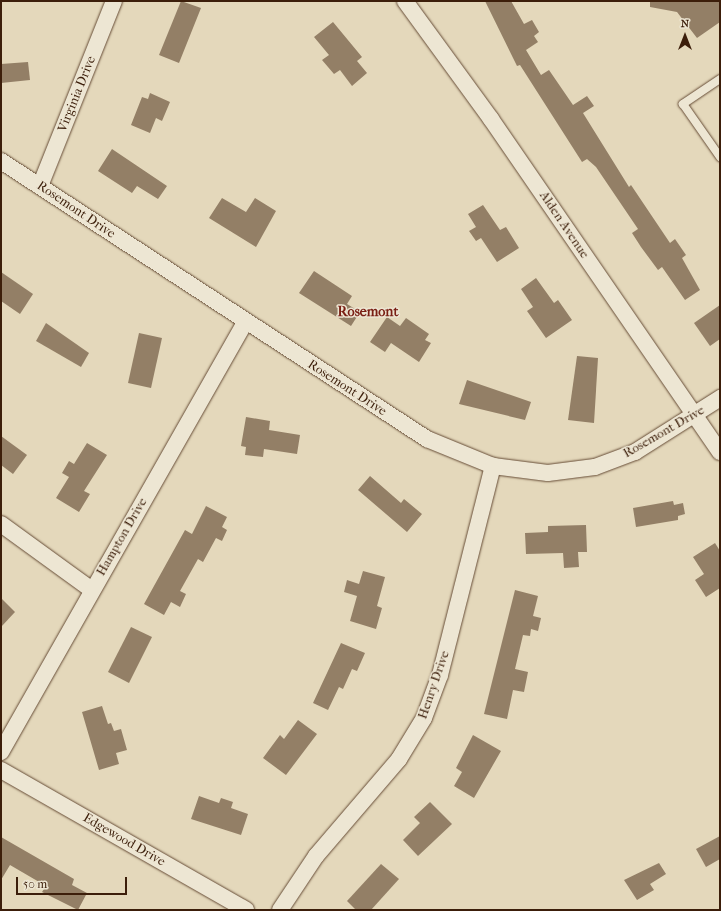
<!DOCTYPE html>
<html>
<head>
<meta charset="utf-8">
<style>
  body { margin:0 }
  #map { position:relative; width:721px; height:911px; overflow:hidden; background:#e4d8bb; font-family:"IM FELL French Canon",serif }
  div>[style] { position:absolute }
  .building>* { inset:0; background:#937f66 }
  .roads { filter:drop-shadow(0 0 1px #664c36) drop-shadow(0 0 1px #664c36) }
  .lane>* { height:8px; margin:-4px; padding:0 4px; transform-origin:4px; border-radius:4px; background:#ede6d3 }
  .street>* { height:16px; margin:-8px; padding:0 8px; transform-origin:8px; border-radius:8px; background:#ede6d3 }
  span { translate:-50% -50%; white-space:nowrap; text-align:center; line-height:1.15; -webkit-text-stroke:3px #ede6d3; paint-order:stroke }
  .street-label { font-size:13px; color:#3c1e0a }
  .neighbourhood-label { font-size:14px; color:#7a1f14; font-weight:700 }
  .frame { position:absolute; inset:0; border:2px solid #3c1e0a; pointer-events:none }
  .north { position:absolute; left:665px; top:16px; width:40px; height:40px; -webkit-text-stroke:3px #ede6d3; paint-order:stroke; rotate:0deg; font-size:11px; font-weight:700; line-height:16px; text-align:center; color:#3c1e0a }
  .north::after { content:''; display:block; margin:auto; width:14px; height:18px; background:#3c1e0a; clip-path:polygon(50% 0,100% 100%,50% 72%,0 100%) }
  .scale { position:absolute; left:16px; top:877px; width:111px; height:18px; box-sizing:border-box; border:2px solid #3c1e0a; border-top:0; padding-left:5px; font-size:12px; line-height:14px; white-space:nowrap; color:#3c1e0a; -webkit-text-stroke:3px #ede6d3; paint-order:stroke }
</style>
</head>
<body>
<div id="map">
  <div class="building">
    <div style="clip-path:polygon(181px 1px,201px 8px,179px 63px,159px 55px)"></div>
    <div style="clip-path:polygon(485px 1px,511px 1px,524px 24px,532px 20px,539px 32px,534px 36px,538px 42px,526px 50px,541px 75px,549px 70px,573px 105px,587px 96px,594px 106px,583px 113px,629px 187px,631px 185px,670px 243px,675px 239px,686px 255px,682px 258px,700px 290px,685px 300px,662px 267px,658px 270px,641px 247px,632px 233px,638px 229px,596px 167px,587px 159px,582px 162px,520px 65px,517px 66px)"></div>
    <div style="clip-path:polygon(650px 1px,720px 1px,720px 22px,697px 38px,677px 12px,650px 7px)"></div>
    <div style="clip-path:polygon(333px 22px,362px 57px,357px 61px,367px 73px,352px 86px,340px 70px,334px 74px,322px 60px,329px 55px,314px 37px)"></div>
    <div style="clip-path:polygon(28px 62px,30px 80px,1px 83px,1px 64px)"></div>
    <div style="clip-path:polygon(150px 93px,170px 102px,162px 121px,156px 118px,150px 133px,131px 125px,142px 97px,148px 99px)"></div>
    <div style="clip-path:polygon(112px 149px,167px 186px,158px 199px,137px 186px,132px 193px,98px 171px)"></div>
    <div style="clip-path:polygon(222px 198px,246px 212px,255px 198px,276px 211px,256px 247px,209px 218px)"></div>
    <div style="clip-path:polygon(483px 205px,500px 230px,506px 227px,519px 248px,497px 262px,481px 238px,476px 241px,469px 231px,476px 227px,468px 214px)"></div>
    <div style="clip-path:polygon(314px 271px,352px 296px,347px 304px,360px 312px,351px 326px,299px 293px)"></div>
    <div style="clip-path:polygon(1px 272px,33px 294px,20px 314px,1px 301px)"></div>
    <div style="clip-path:polygon(536px 278px,554px 303px,558px 300px,572px 320px,546px 338px,527px 311px,533px 307px,521px 289px)"></div>
    <div style="clip-path:polygon(720px 305px,720px 339px,710px 346px,694px 323px)"></div>
    <div style="clip-path:polygon(387px 317px,400px 326px,406px 318px,429px 334px,425px 340px,431px 343px,419px 362px,391px 343px,385px 352px,370px 342px)"></div>
    <div style="clip-path:polygon(46px 323px,89px 353px,81px 367px,36px 341px)"></div>
    <div style="clip-path:polygon(139px 333px,162px 338px,151px 388px,128px 383px)"></div>
    <div style="clip-path:polygon(577px 356px,598px 358px,594px 423px,568px 420px)"></div>
    <div style="clip-path:polygon(467px 380px,531px 402px,525px 420px,459px 404px)"></div>
    <div style="clip-path:polygon(246px 417px,270px 421px,269px 430px,300px 435px,297px 454px,264px 449px,263px 457px,245px 455px,246px 447px,241px 446px)"></div>
    <div style="clip-path:polygon(1px 436px,27px 455px,13px 474px,1px 465px)"></div>
    <div style="clip-path:polygon(87px 443px,107px 455px,84px 491px,90px 494px,79px 512px,56px 498px,69px 477px,62px 473px,69px 461px,74px 464px)"></div>
    <div style="clip-path:polygon(370px 476px,401px 503px,404px 499px,422px 514px,407px 532px,358px 490px)"></div>
    <div style="clip-path:polygon(673px 501px,674px 505px,683px 503px,685px 514px,678px 516px,678px 520px,636px 527px,633px 508px)"></div>
    <div style="clip-path:polygon(206px 506px,227px 517px,222px 527px,227px 530px,222px 541px,216px 538px,203px 562px,198px 559px,180px 591px,186px 594px,180px 607px,171px 602px,164px 615px,144px 604px,185px 530px,192px 534px)"></div>
    <div style="clip-path:polygon(586px 525px,587px 552px,578px 552px,579px 567px,564px 568px,563px 553px,526px 554px,525px 533px,548px 532px,548px 526px)"></div>
    <div style="clip-path:polygon(715px 543px,720px 551px,720px 588px,706px 597px,695px 580px,704px 574px,693px 557px)"></div>
    <div style="clip-path:polygon(363px 571px,385px 577px,377px 606px,382px 608px,376px 629px,350px 621px,357px 596px,344px 592px,347px 580px,359px 584px)"></div>
    <div style="clip-path:polygon(515px 590px,538px 596px,533px 616px,541px 618px,538px 631px,531px 629px,530px 636px,523px 635px,515px 669px,528px 672px,524px 692px,513px 690px,507px 719px,484px 714px)"></div>
    <div style="clip-path:polygon(1px 598px,15px 612px,1px 627px)"></div>
    <div style="clip-path:polygon(131px 627px,152px 637px,129px 683px,108px 672px)"></div>
    <div style="clip-path:polygon(341px 643px,365px 653px,357px 671px,352px 669px,343px 689px,339px 687px,328px 710px,313px 703px)"></div>
    <div style="clip-path:polygon(102px 706px,108px 724px,111px 723px,114px 731px,121px 729px,127px 750px,116px 753px,119px 764px,99px 770px,82px 712px)"></div>
    <div style="clip-path:polygon(298px 720px,317px 734px,286px 775px,263px 758px,280px 735px,284px 739px)"></div>
    <div style="clip-path:polygon(473px 735px,501px 751px,474px 798px,454px 786px,462px 772px,456px 768px)"></div>
    <div style="clip-path:polygon(199px 796px,219px 803px,221px 798px,233px 802px,231px 808px,248px 814px,241px 835px,191px 819px)"></div>
    <div style="clip-path:polygon(430px 802px,452px 824px,418px 856px,403px 840px,420px 823px,414px 817px)"></div>
    <div style="clip-path:polygon(720px 836px,720px 859px,706px 867px,696px 849px)"></div>
    <div style="clip-path:polygon(1px 837px,74px 879px,72px 885px,87px 893px,78px 910px,42px 892px,46px 886px,10px 865px,1px 880px)"></div>
    <div style="clip-path:polygon(659px 863px,666px 874px,650px 884px,654px 890px,637px 900px,624px 880px)"></div>
    <div style="clip-path:polygon(381px 864px,399px 879px,371px 910px,356px 910px,347px 901px)"></div>
  </div>
  <div class="roads">
    <div class="lane">
      <div style="left:720px;top:79px;width:45px;rotate:146deg"></div>
      <div style="left:683px;top:104px;width:65px;rotate:55.1deg"></div>
    </div>
    <div class="street">
      <div style="left:405px;top:1px;width:146px;rotate:53.9deg"></div>
      <div style="left:491px;top:119px;width:404px;rotate:55.5deg"></div>
      <div style="left:1px;top:161px;width:509px;rotate:33.13deg"></div>
      <div style="left:427px;top:439px;width:71px;rotate:22.2deg"></div>
      <div style="left:493px;top:466px;width:55px;rotate:7.3deg"></div>
      <div style="left:548px;top:473px;width:47px;rotate:-7.3deg"></div>
      <div style="left:595px;top:467px;width:43px;rotate:-20.6deg"></div>
      <div style="left:635px;top:452px;width:101px;rotate:-32.4deg"></div>
      <div style="left:40px;top:186px;width:199px;rotate:-68.2deg"></div>
      <div style="left:1px;top:524px;width:112px;rotate:36deg"></div>
      <div style="left:1px;top:752px;width:494px;rotate:-60.4deg"></div>
      <div style="left:1px;top:770px;width:282px;rotate:29.7deg"></div>
      <div style="left:280px;top:910px;width:65px;rotate:-56.3deg"></div>
      <div style="left:316px;top:856px;width:128px;rotate:-49.4deg"></div>
      <div style="left:399px;top:759px;width:48px;rotate:-58.6deg"></div>
      <div style="left:424px;top:718px;width:46px;rotate:-69.6deg"></div>
      <div style="left:440px;top:675px;width:216px;rotate:-75.8deg"></div>
    </div>
  </div>
  <div class="street-label">
    <span style="left:77px;top:94px;rotate:-68deg">Virginia Drive</span>
    <span style="left:76px;top:210px;rotate:34deg">Rosemont Drive</span>
    <span style="left:564px;top:225px;rotate:56deg">Alden Avenue</span>
    <span style="left:347px;top:388px;rotate:33deg">Rosemont Drive</span>
    <span style="left:664px;top:432px;rotate:-30deg">Rosemont Drive</span>
    <span style="left:122px;top:537px;rotate:-60deg">Hampton Drive</span>
    <span style="left:434px;top:685px;rotate:-71deg">Henry Drive</span>
    <span style="left:124px;top:840px;rotate:30deg">Edgewood Drive</span>
  </div>
  <div class="neighbourhood-label">
    <span style="left:368px;top:312px">Rosemont</span>
  </div>
  <div class="frame"></div>
  <div class="north">N</div>
  <div class="scale">50 m</div>
</div>
</body>
</html>
